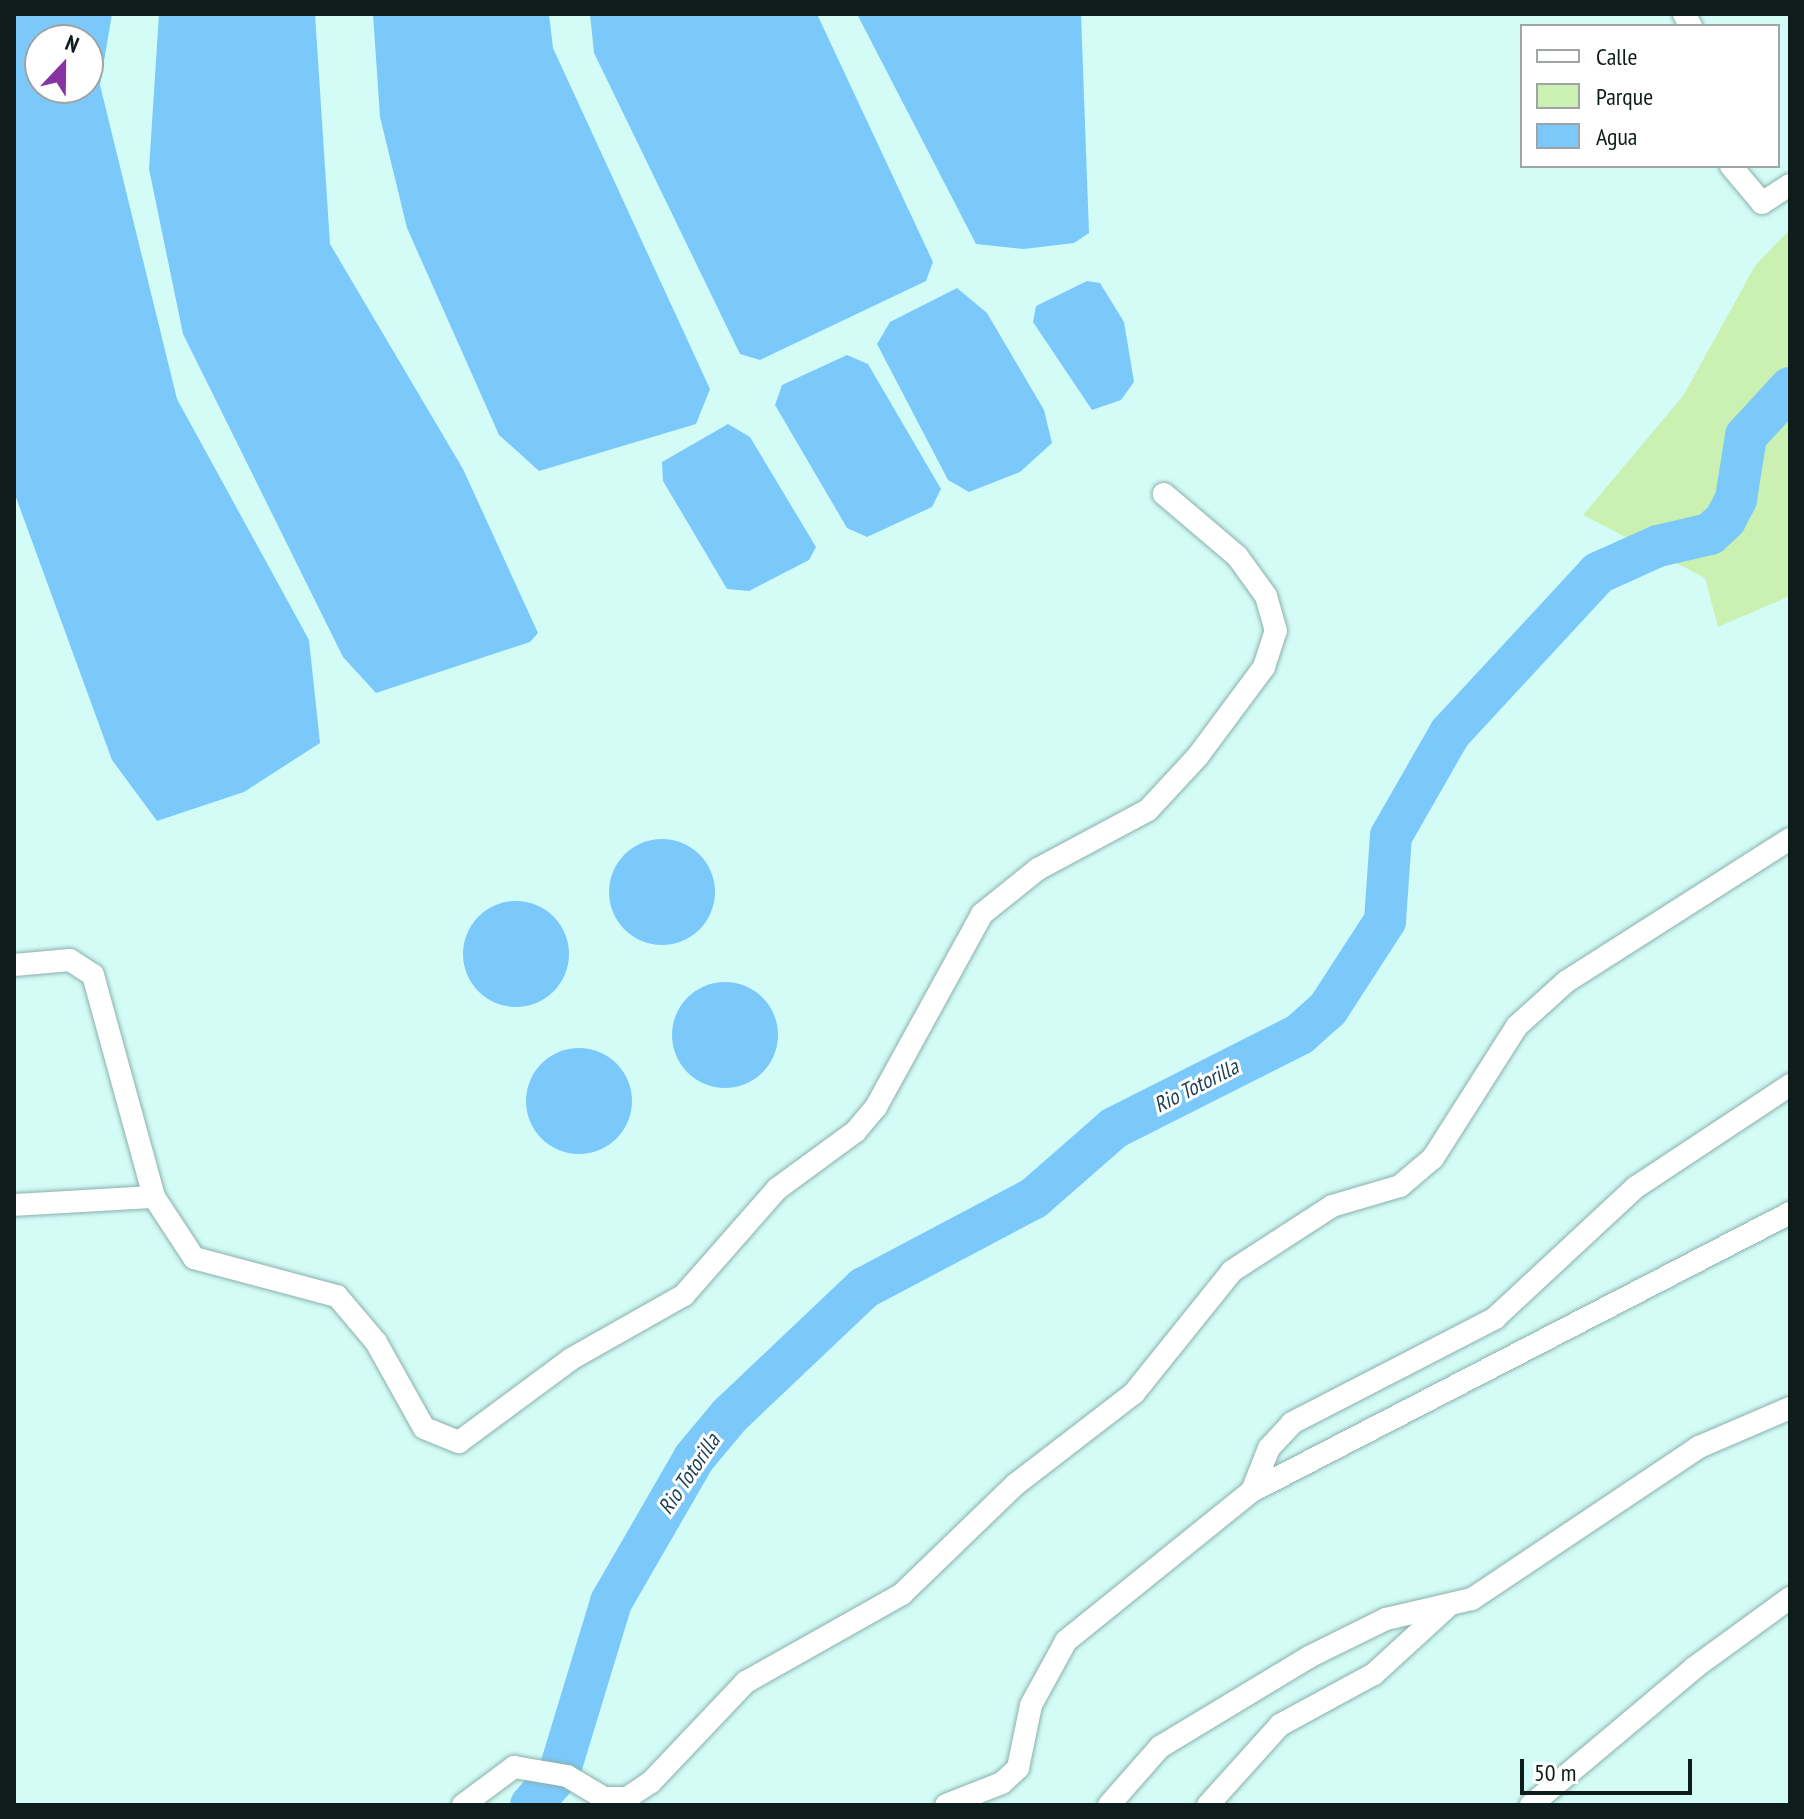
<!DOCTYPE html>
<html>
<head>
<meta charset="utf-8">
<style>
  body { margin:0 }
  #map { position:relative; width:1804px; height:1819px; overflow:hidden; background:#d4fcf7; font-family:"PT Sans Narrow",sans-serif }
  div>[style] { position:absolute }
  .green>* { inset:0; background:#caf1b1 }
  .water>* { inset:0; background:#7bc9fb }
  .round { border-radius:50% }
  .river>* { height:42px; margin:-21px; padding:0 21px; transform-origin:21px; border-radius:21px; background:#7bc9fb }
  .roads { filter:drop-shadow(0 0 2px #8ab0ab) drop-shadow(0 0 2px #8ab0ab) }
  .minor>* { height:22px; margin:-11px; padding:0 11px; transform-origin:11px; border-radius:11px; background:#fff }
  span { translate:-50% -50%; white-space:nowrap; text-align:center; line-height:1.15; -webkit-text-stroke:6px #fff; paint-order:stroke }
  .water-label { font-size:22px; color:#1d3f54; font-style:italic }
  .frame { position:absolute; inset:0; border:16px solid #0e1d1b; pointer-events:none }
  .legend { position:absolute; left:1520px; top:24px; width:260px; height:144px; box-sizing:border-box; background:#fff; border:2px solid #9fa5a4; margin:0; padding:10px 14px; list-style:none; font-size:24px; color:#0e1d1b }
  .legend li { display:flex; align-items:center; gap:16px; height:40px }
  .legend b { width:40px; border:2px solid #9fa5a4 }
  .north { position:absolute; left:24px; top:24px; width:80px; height:80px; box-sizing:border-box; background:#fff; border:2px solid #9fa5a4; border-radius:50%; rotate:22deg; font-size:22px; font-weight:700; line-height:32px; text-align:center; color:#0e1d1b }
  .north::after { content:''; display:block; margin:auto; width:28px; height:36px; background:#8733a2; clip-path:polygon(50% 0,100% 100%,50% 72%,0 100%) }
  .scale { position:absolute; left:1520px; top:1759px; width:172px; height:36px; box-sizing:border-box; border:4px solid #0e1d1b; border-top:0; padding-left:10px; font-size:24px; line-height:28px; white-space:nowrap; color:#0e1d1b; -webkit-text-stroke:6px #fff; paint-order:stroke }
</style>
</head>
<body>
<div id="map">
  <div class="green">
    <div style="clip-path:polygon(1790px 229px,1790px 596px,1718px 627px,1705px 578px,1583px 515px,1683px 396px,1755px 266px)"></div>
  </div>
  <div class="water">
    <div style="clip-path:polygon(evenodd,14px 14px,112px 14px,100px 85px,177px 399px,309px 640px,320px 743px,244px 792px,157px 821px,112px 760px,14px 492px,14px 14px,40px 40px,88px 40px,88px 88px,40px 88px,40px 40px)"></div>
    <div style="clip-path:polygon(159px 14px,315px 14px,330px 244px,463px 469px,538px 633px,530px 642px,376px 693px,343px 657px,183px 334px,149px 169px)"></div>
    <div style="clip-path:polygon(373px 14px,549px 14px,553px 48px,710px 389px,696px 424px,539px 471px,499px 435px,407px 228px,380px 117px)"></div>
    <div style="clip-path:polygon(590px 14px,817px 14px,933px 262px,926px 281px,760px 360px,740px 354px,594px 53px)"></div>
    <div style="clip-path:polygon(857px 14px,1081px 14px,1089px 233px,1074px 243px,1024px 249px,976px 244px)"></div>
    <div style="clip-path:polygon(1087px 281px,1100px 283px,1124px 322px,1134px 382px,1121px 400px,1092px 410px,1033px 322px,1036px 306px)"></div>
    <div style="clip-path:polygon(957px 288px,987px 313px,1044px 410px,1052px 443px,1020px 472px,969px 492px,948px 480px,877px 344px,890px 322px)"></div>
    <div style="clip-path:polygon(847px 355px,868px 364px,941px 489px,932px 507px,867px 537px,847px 528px,775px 405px,782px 385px)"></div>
    <div style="clip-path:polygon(728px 424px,750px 437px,816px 547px,809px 560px,749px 591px,727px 589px,663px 481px,662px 462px)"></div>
    <div class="round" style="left:609px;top:839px;width:106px;height:106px"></div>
    <div class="round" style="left:463px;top:901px;width:106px;height:106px"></div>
    <div class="round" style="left:672px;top:982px;width:106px;height:106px"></div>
    <div class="round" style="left:526px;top:1048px;width:106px;height:106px"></div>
  </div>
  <div class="river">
    <div style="left:560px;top:1770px;width:176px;rotate:-73.1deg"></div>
    <div style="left:611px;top:1602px;width:166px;rotate:-60deg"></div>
    <div style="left:694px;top:1458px;width:56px;rotate:-50.1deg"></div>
    <div style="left:730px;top:1415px;width:185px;rotate:-43.5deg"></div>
    <div style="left:864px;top:1288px;width:192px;rotate:-27.9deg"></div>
    <div style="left:1034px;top:1198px;width:106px;rotate:-41.2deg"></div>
    <div style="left:1114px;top:1128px;width:208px;rotate:-26.8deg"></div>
    <div style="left:1300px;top:1034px;width:38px;rotate:-42deg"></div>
    <div style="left:1328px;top:1009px;width:105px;rotate:-57.1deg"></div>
    <div style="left:1385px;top:921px;width:85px;rotate:-86deg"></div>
    <div style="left:1391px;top:836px;width:119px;rotate:-60.2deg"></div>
    <div style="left:1450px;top:733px;width:218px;rotate:-47.2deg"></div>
    <div style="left:1598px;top:573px;width:66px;rotate:-24.2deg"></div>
    <div style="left:1658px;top:546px;width:53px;rotate:-13deg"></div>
    <div style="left:1710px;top:534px;width:21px;rotate:-43deg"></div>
    <div style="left:1725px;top:520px;width:24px;rotate:-62deg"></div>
    <div style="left:1736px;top:499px;width:64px;rotate:-81deg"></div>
    <div style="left:1746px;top:436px;width:65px;rotate:-47.5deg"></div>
    <div style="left:531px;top:1805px;width:39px;rotate:-48deg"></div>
  </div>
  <div class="roads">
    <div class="minor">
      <div style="left:1684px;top:14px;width:14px;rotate:60deg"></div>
      <div style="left:1731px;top:166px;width:48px;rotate:50deg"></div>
      <div style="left:1762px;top:203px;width:33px;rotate:-33deg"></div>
      <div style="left:14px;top:965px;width:56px;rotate:-5.1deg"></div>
      <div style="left:70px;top:960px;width:27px;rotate:33deg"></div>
      <div style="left:93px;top:975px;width:230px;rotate:74.6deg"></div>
      <div style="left:154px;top:1197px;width:73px;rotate:56.7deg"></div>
      <div style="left:194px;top:1258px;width:148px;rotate:14.9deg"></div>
      <div style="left:337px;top:1296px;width:60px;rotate:49.7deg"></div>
      <div style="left:376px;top:1342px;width:98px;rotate:60.8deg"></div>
      <div style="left:424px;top:1428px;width:38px;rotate:22deg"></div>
      <div style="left:459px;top:1442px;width:139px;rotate:-36.5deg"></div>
      <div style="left:571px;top:1359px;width:130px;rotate:-29.5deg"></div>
      <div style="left:684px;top:1295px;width:141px;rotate:-48.7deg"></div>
      <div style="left:777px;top:1189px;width:97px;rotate:-36.2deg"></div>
      <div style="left:855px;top:1132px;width:33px;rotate:-50deg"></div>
      <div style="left:876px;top:1107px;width:220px;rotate:-61.2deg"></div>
      <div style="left:982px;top:914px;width:72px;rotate:-38.8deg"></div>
      <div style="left:1038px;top:869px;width:125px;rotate:-28.2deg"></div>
      <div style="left:1148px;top:810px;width:74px;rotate:-47.2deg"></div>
      <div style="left:1198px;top:756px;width:111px;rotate:-53.4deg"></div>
      <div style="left:1264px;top:667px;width:38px;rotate:-72deg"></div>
      <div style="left:1276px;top:631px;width:36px;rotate:-106deg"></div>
      <div style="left:1266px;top:596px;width:49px;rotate:-125.9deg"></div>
      <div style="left:1237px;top:556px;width:96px;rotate:-139.7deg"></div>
      <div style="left:14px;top:1205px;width:140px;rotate:-3.3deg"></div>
      <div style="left:1252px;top:1491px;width:46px;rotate:-68.4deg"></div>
      <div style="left:1269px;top:1448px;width:34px;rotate:-47deg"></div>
      <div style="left:1292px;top:1423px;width:229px;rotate:-27.3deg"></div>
      <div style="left:1495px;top:1318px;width:192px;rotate:-42.9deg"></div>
      <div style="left:1636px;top:1187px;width:185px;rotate:-33.5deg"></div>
      <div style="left:463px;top:1805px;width:64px;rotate:-36.7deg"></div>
      <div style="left:514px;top:1767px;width:54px;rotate:9.6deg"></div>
      <div style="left:567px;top:1776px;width:43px;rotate:30.7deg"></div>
      <div style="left:604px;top:1798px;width:23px"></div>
      <div style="left:627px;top:1798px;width:29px;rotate:-34deg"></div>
      <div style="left:651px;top:1782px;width:138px;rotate:-46.5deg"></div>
      <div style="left:746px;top:1682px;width:179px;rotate:-29.4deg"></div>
      <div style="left:902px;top:1594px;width:158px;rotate:-44deg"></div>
      <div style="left:1016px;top:1484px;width:149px;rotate:-37.6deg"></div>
      <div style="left:1134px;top:1393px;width:156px;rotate:-51.2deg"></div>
      <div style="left:1232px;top:1271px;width:119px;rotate:-33deg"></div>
      <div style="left:1332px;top:1206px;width:71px;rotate:-16.4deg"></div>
      <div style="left:1400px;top:1186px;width:43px;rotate:-40.3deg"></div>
      <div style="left:1433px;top:1158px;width:156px;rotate:-57.5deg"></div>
      <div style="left:1517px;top:1026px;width:67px;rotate:-42deg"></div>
      <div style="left:1567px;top:981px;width:264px;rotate:-32.5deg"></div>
      <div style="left:946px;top:1805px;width:60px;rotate:-21.4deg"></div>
      <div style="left:1002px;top:1783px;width:22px;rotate:-43deg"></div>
      <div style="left:1018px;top:1768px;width:64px;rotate:-78.3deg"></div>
      <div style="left:1031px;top:1705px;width:73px;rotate:-61.3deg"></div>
      <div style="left:1066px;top:1641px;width:239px;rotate:-38.9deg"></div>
      <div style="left:1252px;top:1491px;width:606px;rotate:-27.33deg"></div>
      <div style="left:1109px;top:1805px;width:77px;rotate:-48.7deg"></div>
      <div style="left:1160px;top:1747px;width:174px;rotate:-31.1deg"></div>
      <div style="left:1309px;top:1657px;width:86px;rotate:-26.3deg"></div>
      <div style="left:1386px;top:1619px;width:88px;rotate:-13.1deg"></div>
      <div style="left:1472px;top:1599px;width:273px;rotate:-33.8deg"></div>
      <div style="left:1699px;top:1447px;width:99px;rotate:-23.2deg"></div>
      <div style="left:1208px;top:1805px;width:108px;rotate:-48deg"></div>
      <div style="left:1280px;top:1725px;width:107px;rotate:-28.5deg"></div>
      <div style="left:1374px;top:1674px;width:99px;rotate:-42.5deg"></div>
      <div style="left:1531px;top:1805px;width:213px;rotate:-40deg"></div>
      <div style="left:1694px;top:1668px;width:119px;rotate:-36.1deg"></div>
    </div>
  </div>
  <div class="water-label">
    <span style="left:1196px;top:1086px;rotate:-27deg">Rio Totorilla</span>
    <span style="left:689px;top:1474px;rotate:-56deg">Rio Totorilla</span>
  </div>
  <div class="frame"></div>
  <ul class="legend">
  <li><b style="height:10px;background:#fff"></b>Calle</li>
  <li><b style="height:22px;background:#caf1b1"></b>Parque</li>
  <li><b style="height:22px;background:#7bc9fb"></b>Agua</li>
  </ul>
  <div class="north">N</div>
  <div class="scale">50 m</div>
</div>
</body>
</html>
